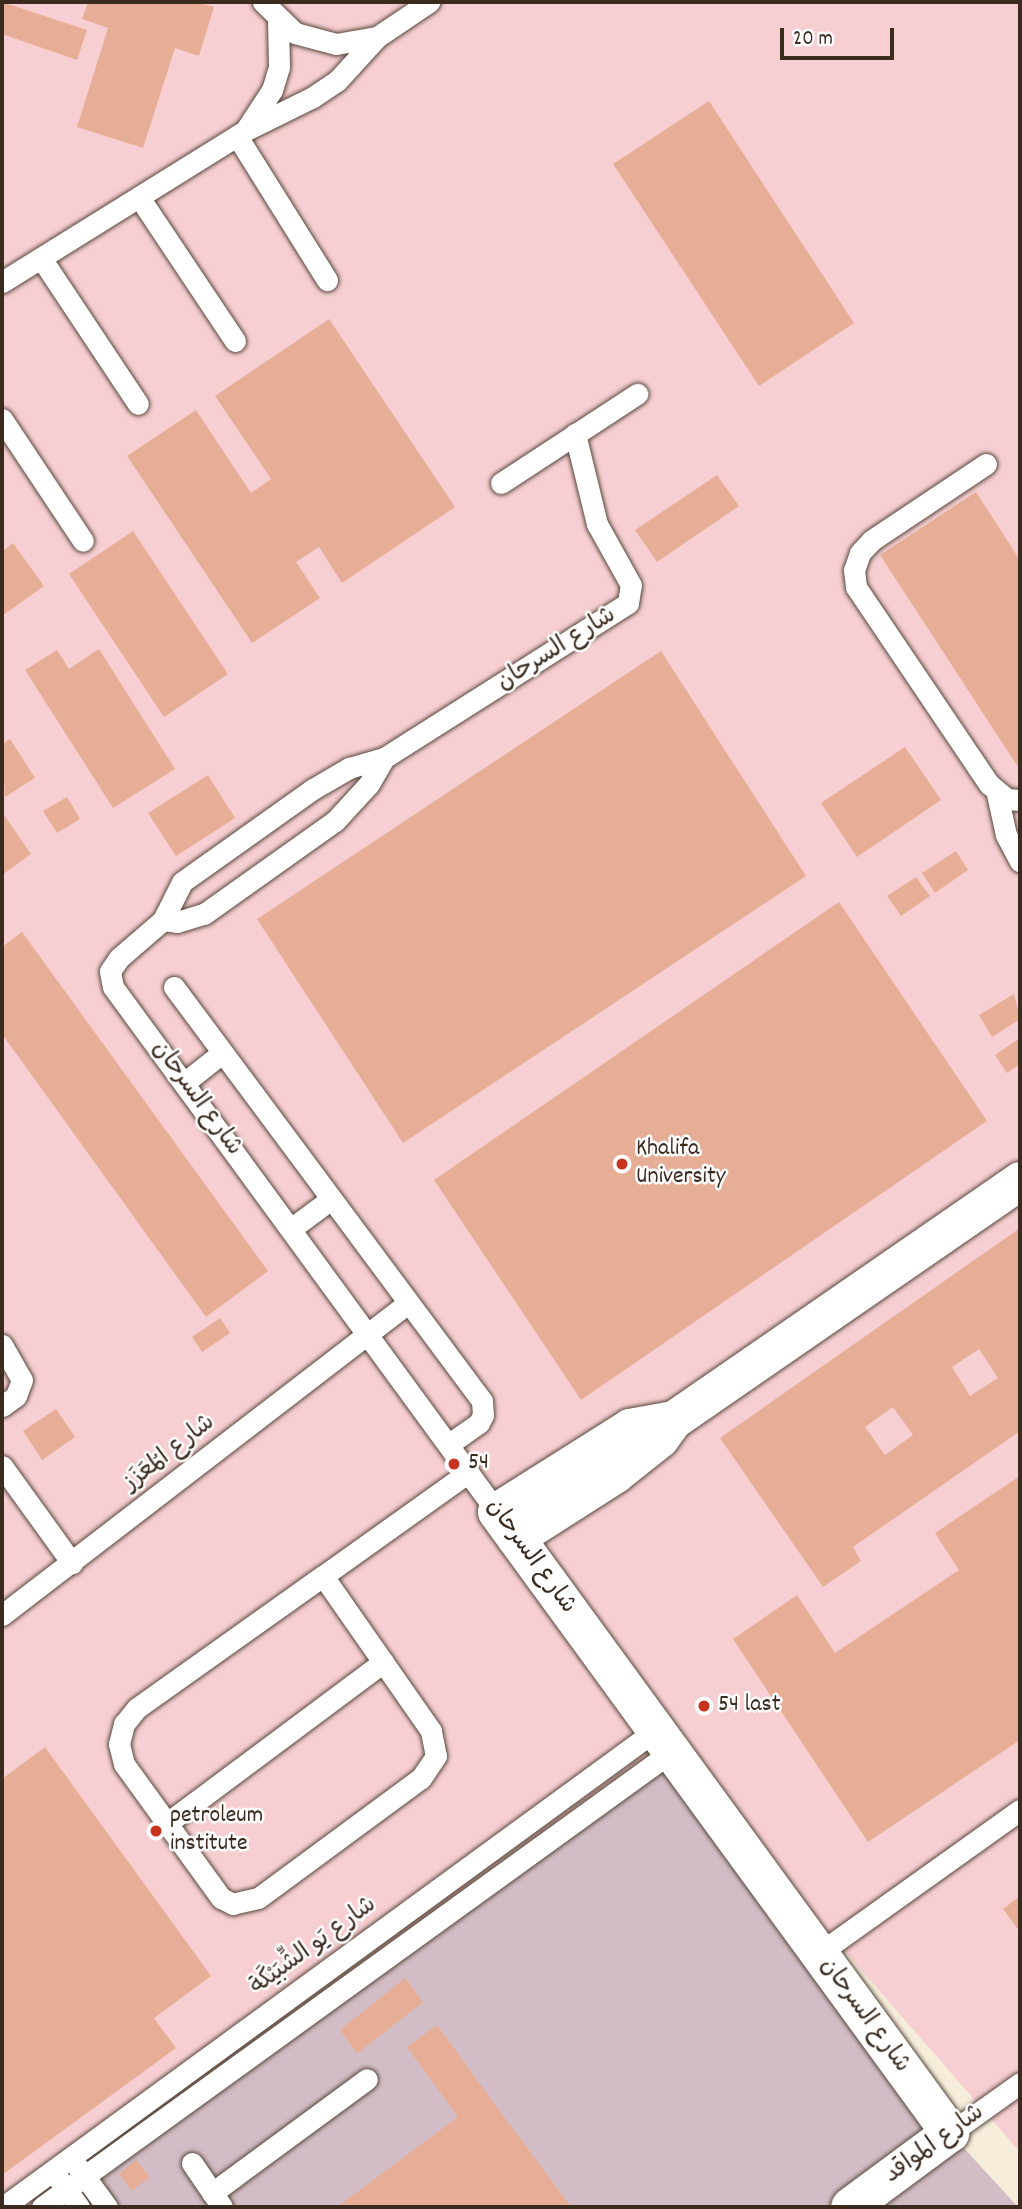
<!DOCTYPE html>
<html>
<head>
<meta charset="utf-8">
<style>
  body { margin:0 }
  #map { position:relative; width:1022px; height:2209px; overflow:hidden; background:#f6eddb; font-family:Dekko,"Playpen Sans Arabic",sans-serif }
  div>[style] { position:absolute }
  .built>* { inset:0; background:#f7cfd2 }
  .industrial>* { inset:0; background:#d2bdc6 }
  .building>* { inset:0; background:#e7ae97 }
  .roads { filter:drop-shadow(0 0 2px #57473a) drop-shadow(0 0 2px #57473a) }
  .lane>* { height:21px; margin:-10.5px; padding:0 10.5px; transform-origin:10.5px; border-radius:10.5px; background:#fff }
  .street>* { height:38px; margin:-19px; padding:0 19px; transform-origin:19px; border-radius:19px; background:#fff }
  .dots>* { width:19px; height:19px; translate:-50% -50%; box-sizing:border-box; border:4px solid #fff; border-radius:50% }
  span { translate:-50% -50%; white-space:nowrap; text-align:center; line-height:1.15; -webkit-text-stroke:5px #fff; paint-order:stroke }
  .street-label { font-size:24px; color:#3b2a1e }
  .poi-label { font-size:24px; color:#3b2a1e }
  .left { translate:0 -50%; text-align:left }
  .frame { position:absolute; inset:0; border:4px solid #3b2a1e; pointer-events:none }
  .scale { position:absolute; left:780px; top:28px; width:114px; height:32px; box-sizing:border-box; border:4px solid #3b2a1e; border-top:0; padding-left:9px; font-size:21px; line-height:24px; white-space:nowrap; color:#3b2a1e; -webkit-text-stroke:5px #fff; paint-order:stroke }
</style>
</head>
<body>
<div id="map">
  <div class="built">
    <div style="clip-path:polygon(2px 2px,1020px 2px,1020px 2152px,671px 1752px,44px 2207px,2px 2207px)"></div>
  </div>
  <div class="industrial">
    <div style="clip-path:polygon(671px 1752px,950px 2133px,1018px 2207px,44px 2207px)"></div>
  </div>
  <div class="building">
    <div style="clip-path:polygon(2px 2px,87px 30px,77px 60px,2px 34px)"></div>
    <div style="clip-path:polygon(88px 2px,196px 2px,214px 7px,199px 56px,175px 48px,143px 148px,77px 127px,108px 28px,82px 19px)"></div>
    <div style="clip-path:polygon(709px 101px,854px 323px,759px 386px,613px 164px)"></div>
    <div style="clip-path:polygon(329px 319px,455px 507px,342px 583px,319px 547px,296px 562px,320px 598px,252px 643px,127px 456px,196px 410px,251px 493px,271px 479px,215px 396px)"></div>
    <div style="clip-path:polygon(717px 475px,739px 506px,657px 562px,635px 530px)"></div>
    <div style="clip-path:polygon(976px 492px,1020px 560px,1020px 770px,880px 555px)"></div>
    <div style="clip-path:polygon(133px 531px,228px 674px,164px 717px,69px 574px)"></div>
    <div style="clip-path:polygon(13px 543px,44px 586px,2px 616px,2px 552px)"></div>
    <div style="clip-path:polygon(99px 649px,175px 769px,113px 808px,25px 670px,57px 650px,69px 669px)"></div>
    <div style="clip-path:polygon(661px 651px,806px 876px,403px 1143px,257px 919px)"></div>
    <div style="clip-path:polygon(10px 739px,35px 778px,5px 797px,2px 744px)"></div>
    <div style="clip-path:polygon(905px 747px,941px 800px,857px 857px,821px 803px)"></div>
    <div style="clip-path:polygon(208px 775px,235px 818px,176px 856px,148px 813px)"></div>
    <div style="clip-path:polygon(67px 797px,80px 819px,57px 833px,43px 811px)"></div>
    <div style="clip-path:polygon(2px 812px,31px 854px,2px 875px)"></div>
    <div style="clip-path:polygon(956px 851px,968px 870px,935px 893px,922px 873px)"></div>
    <div style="clip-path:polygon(916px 877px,930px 896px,901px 916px,887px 896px)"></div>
    <div style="clip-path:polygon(839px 902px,987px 1121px,581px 1400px,434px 1180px)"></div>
    <div style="clip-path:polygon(22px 932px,268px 1271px,206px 1317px,2px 1034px,2px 947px)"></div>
    <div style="clip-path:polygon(1014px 994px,1020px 1019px,992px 1037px,979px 1015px)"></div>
    <div style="clip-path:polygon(1020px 1038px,1020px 1064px,1007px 1073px,995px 1055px)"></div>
    <div style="clip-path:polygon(evenodd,1020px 1228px,1020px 1431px,853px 1547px,861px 1561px,823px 1587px,720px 1438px,1020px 1228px,979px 1349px,998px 1378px,970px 1396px,952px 1367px,979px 1349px,1020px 1228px,893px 1407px,913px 1435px,885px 1455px,865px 1427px,893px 1407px)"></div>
    <div style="clip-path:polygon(220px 1318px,230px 1333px,202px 1352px,192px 1337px)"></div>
    <div style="clip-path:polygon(56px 1409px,75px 1437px,42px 1460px,23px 1431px)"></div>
    <div style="clip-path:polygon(1020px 1476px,1020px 1740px,868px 1842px,733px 1639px,797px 1595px,835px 1653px,959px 1570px,935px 1533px)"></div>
    <div style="clip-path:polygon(45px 1747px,211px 1976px,154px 2018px,176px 2048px,2px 2175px,2px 1779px)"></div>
    <div style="clip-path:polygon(1020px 1896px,1020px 1932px,1003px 1909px)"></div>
    <div style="clip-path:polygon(405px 1978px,423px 2002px,357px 2054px,340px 2030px)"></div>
    <div style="clip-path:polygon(437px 2025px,488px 2095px,571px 2207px,337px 2207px,458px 2117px,407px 2047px)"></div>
    <div style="clip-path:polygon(136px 2160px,150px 2177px,132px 2191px,119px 2174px)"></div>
  </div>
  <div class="roads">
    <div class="lane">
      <div style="left:263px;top:2px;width:45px;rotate:44.1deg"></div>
      <div style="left:295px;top:33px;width:42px;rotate:15deg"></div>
      <div style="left:336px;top:44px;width:42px;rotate:-9.7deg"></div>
      <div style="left:377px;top:37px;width:63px;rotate:-33.9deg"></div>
      <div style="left:247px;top:128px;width:45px;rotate:-56.7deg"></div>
      <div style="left:272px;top:90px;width:24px;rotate:-73deg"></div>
      <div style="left:279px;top:67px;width:47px;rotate:-91.2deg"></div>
      <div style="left:237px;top:136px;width:170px;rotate:58deg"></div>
      <div style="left:139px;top:197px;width:173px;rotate:56.3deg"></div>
      <div style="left:41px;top:258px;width:175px;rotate:56.4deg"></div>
      <div style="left:2px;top:282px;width:287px;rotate:-31.9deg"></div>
      <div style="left:246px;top:130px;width:75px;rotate:-26.2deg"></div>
      <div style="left:313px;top:97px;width:29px;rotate:-34deg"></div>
      <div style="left:337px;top:81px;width:59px;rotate:-47.7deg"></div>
      <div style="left:2px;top:419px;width:146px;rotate:56.4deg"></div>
      <div style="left:986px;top:464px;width:137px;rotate:146.3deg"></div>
      <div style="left:872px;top:540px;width:18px;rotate:133deg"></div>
      <div style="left:860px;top:553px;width:18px;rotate:109deg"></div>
      <div style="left:854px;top:570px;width:17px;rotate:83deg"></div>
      <div style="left:856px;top:587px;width:238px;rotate:56deg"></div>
      <div style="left:989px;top:784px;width:23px;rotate:40deg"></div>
      <div style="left:1007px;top:799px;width:13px;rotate:4deg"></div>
      <div style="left:501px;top:483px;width:163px;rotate:-33.2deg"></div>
      <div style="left:997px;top:794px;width:42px;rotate:77.6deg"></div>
      <div style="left:1006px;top:835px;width:30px;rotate:62deg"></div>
      <div style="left:163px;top:920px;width:14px;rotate:8deg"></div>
      <div style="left:177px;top:922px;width:28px;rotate:-17deg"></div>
      <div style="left:204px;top:914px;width:161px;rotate:-35.4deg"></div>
      <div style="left:335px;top:821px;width:50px;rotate:-47.4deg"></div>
      <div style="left:369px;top:784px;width:30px;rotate:-60deg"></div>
      <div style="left:174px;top:987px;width:516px;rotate:53.35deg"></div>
      <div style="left:482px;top:1401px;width:14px;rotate:86deg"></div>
      <div style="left:483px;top:1415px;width:9px;rotate:117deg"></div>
      <div style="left:479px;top:1423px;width:37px;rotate:145deg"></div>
      <div style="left:184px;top:1083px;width:48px;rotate:-38.3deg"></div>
      <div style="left:292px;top:1228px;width:49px;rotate:-36.6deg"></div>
      <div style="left:2px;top:1345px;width:40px;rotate:60.3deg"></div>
      <div style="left:22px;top:1380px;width:17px;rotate:111deg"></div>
      <div style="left:16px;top:1396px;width:17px;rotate:144deg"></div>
      <div style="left:2px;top:1466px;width:120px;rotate:54.2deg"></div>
      <div style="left:497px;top:1512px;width:650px;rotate:-126.18deg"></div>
      <div style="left:113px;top:987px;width:16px;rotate:-101deg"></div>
      <div style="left:110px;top:971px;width:16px;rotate:-55deg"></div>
      <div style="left:119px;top:958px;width:58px;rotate:-40.8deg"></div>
      <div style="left:163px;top:920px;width:42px;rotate:-63.4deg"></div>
      <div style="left:182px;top:882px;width:161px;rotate:-35.4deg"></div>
      <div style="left:313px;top:789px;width:42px;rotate:-30.3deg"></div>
      <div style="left:349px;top:768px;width:36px;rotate:-16deg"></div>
      <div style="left:384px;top:758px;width:289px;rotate:-32.4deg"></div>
      <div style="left:628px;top:603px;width:18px;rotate:-81deg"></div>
      <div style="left:631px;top:585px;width:70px;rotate:-119.1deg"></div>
      <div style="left:597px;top:524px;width:93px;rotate:-103.7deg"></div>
      <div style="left:323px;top:1576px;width:189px;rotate:55.1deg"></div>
      <div style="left:431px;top:1731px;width:25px;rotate:79deg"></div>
      <div style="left:436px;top:1756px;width:27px;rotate:124deg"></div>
      <div style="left:421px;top:1778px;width:202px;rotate:143.6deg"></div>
      <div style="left:258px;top:1898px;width:26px;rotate:167deg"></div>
      <div style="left:233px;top:1904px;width:13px;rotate:-153deg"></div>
      <div style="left:221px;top:1898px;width:165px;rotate:-125.9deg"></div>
      <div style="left:124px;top:1764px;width:21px;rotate:-104deg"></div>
      <div style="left:119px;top:1744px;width:21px;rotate:-76deg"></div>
      <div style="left:124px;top:1724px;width:21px;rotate:-51deg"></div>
      <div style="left:137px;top:1708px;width:228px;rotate:-35.4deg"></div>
      <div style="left:323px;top:1576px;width:179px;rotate:-35.5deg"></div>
      <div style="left:2px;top:1615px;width:512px;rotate:-37.54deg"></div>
      <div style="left:166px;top:1824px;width:271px;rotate:-36.7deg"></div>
      <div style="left:818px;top:1954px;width:248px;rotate:-35.5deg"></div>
      <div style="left:950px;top:2133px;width:86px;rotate:-35.5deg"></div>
      <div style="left:192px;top:2163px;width:53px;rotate:55.7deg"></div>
      <div style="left:77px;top:2166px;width:51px;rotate:53.8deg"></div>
      <div style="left:58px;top:2178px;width:36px;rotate:54deg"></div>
      <div style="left:212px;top:2193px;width:192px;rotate:-36.3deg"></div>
      <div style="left:3px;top:2207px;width:809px;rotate:-36.15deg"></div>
      <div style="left:42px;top:2207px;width:776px;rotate:-35.88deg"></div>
    </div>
    <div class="street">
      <div style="left:674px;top:1420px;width:45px;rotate:169.7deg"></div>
      <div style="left:630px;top:1428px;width:157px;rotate:147.7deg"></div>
      <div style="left:497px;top:1512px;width:769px;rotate:53.89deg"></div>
      <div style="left:950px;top:2133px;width:124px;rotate:143.5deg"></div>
      <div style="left:516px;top:1538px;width:119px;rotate:-32.6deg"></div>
      <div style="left:616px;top:1474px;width:56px;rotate:-38.5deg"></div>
      <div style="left:660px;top:1439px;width:24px;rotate:-54deg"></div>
      <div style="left:674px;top:1420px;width:421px;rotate:-34.6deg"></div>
    </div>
  </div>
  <div class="dots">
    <div style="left:622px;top:1164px;background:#c8321e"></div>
    <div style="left:454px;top:1464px;background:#c8321e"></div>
    <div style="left:704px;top:1706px;background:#c8321e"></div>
    <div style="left:156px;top:1831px;background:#c8321e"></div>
  </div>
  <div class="street-label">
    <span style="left:557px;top:650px;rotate:-32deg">شارع السرحان</span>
    <span style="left:196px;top:1099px;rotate:54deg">شارع السرحان</span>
    <span style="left:170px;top:1454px;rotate:-38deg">شارع المُعَزَز</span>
    <span style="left:530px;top:1557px;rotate:54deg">شارع السرحان</span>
    <span style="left:314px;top:1947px;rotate:-36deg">شارع يَو الشِّبَيْكَة</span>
    <span style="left:864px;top:2016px;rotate:54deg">شارع السرحان</span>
    <span style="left:935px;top:2145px;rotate:-36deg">شارع المواقد</span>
  </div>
  <div class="poi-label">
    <span class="left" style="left:636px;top:1164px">Khalifa<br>University</span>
    <span class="left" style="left:468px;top:1464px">54</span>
    <span class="left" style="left:718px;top:1706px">54 last</span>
    <span class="left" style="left:170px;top:1831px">petroleum<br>institute</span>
  </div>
  <div class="frame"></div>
  <div class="scale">20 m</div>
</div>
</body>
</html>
